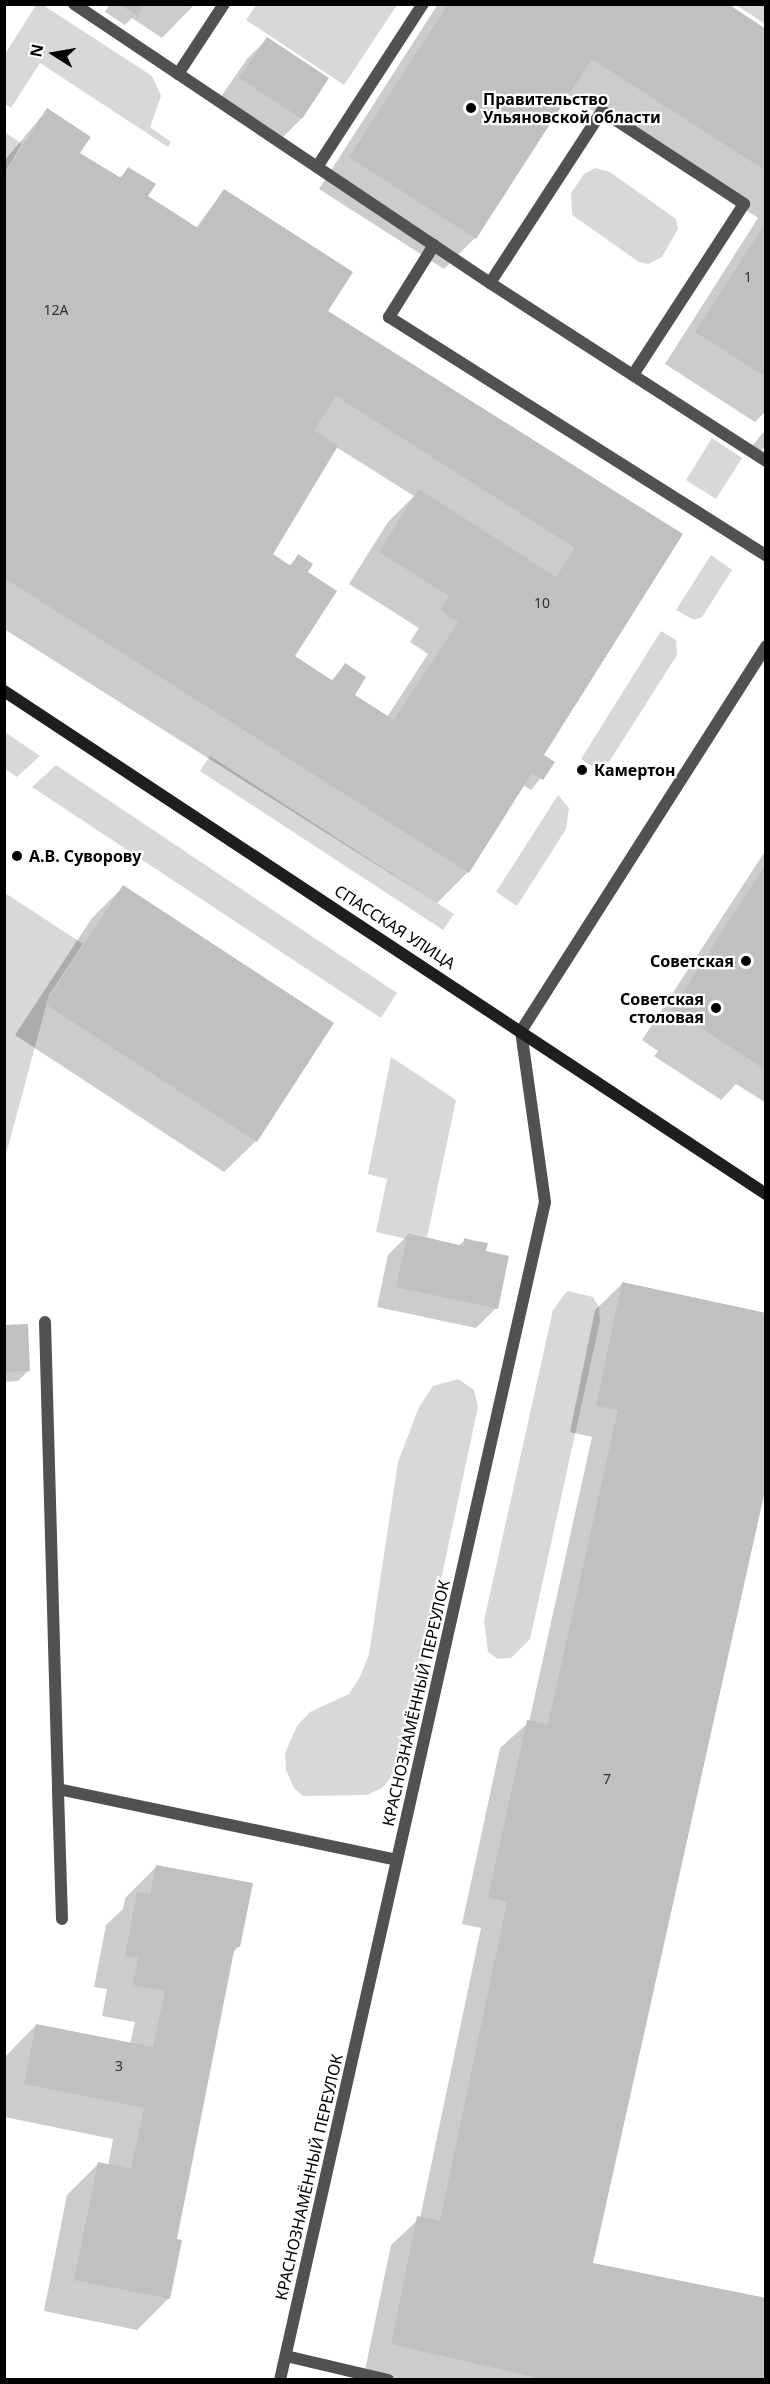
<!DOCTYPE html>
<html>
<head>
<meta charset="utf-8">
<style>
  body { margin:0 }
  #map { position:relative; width:770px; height:2384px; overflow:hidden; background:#fff; font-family:"Noto Sans",sans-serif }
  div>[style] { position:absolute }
  .green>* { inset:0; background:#d8d8d8 }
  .shadow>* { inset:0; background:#0003 }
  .building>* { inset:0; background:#c0c0c0 }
  .lane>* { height:12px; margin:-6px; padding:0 6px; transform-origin:6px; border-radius:6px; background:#515151 }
  .street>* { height:12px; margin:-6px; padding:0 6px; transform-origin:6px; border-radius:6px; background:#515151 }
  .secondary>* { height:12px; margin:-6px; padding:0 6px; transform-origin:6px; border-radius:6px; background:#1e1e1e }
  .dots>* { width:16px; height:16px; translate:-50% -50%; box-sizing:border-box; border:3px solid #fff; border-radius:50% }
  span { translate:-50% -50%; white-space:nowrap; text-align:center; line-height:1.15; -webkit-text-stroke:4.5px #fff; paint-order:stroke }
  .number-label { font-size:14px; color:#303030 }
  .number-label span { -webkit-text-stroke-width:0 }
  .poi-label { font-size:16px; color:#000; font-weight:700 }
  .left { translate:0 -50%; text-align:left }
  .right { translate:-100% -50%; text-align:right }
  .street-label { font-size:16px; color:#000 }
  .frame { position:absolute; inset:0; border:6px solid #000; pointer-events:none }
  .north { position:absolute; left:24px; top:24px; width:60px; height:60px; -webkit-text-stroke:4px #fff; paint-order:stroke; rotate:281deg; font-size:16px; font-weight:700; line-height:24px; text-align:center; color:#000 }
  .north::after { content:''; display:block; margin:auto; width:21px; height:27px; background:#000; clip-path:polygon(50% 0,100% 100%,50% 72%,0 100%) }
</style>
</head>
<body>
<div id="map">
  <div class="green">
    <div style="clip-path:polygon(36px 5px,43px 5px,152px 76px,161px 96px,150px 127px,171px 142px,168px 147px,40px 63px,11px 108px,5px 104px,5px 54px)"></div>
    <div style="clip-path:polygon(256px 5px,257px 4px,397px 5px,344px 85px,246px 20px)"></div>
    <div style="clip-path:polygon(736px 5px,765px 5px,765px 24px)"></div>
    <div style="clip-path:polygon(5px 132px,22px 144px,5px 172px)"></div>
    <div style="clip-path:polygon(595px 168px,610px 172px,676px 219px,678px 229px,662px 257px,648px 264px,639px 262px,572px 215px,571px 193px,584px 174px)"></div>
    <div style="clip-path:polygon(712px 438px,742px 458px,716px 499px,686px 480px)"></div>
    <div style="clip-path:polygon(711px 555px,732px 570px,702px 617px,694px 620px,676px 610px)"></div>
    <div style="clip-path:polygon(661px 631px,676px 640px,677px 655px,602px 773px,581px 759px)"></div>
    <div style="clip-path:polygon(5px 732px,40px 756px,17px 777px,5px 769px)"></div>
    <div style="clip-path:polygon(210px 756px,454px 914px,443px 930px,200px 771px)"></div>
    <div style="clip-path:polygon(56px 765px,397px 993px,381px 1018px,32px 787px)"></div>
    <div style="clip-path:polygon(558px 795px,569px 808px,566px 829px,517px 906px,496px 892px)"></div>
    <div style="clip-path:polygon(5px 893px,83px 944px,49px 995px,5px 1158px)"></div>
    <div style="clip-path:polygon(391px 1057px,456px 1100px,427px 1237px,408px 1233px,407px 1239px,376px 1232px,387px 1179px,368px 1174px)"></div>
    <div style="clip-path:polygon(567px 1291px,593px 1297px,599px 1307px,600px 1321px,530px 1639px,511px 1658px,498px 1659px,488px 1652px,484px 1621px,553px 1310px)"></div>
    <div style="clip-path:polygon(458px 1379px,474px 1390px,478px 1407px,406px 1743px,394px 1774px,382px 1788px,367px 1795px,303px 1796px,294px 1788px,286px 1770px,285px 1753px,297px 1726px,310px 1712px,349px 1694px,360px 1677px,369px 1654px,398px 1462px,419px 1407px,433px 1386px)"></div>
  </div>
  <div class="shadow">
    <div style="clip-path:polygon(110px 4px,195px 4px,162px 38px,132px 18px,125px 25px,105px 12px)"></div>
    <div style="clip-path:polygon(438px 4px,725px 4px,766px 30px,766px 411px,755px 422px,665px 364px,758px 218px,567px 94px,475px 238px,444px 269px,319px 189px)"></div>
    <div style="clip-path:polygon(267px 39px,327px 79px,301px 119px,281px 139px,220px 98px,247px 59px)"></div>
    <div style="clip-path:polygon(evenodd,47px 110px,78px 153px,118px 179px,129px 169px,146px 196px,196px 228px,224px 190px,326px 311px,681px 535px,538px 762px,553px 763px,531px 790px,523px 785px,468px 872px,437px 903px,4px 629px,4px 161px,47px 110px,336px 447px,414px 496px,388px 522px,349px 584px,419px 628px,410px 642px,428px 654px,387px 717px,353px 695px,345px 665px,331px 681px,293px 657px,306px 572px,299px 556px,289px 566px,271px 555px,336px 447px)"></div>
    <div style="clip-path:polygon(766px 429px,766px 446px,761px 451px,752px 446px)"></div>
    <div style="clip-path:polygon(766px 850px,766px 1103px,736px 1084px,721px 1100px,654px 1056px,658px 1051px,642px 1040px)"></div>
    <div style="clip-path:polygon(123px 887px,256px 1141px,224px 1172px,15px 1035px,92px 918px)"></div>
    <div style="clip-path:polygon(408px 1235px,458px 1246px,465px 1240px,484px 1252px,496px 1308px,476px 1328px,377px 1307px,388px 1255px)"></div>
    <div style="clip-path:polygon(622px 1284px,591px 2264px,766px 2380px,405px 2380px,365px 2370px,391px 2245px,420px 2218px,481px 1928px,462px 1924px,500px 1748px,529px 1722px,592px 1437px,570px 1432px,595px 1310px)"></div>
    <div style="clip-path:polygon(4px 1326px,28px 1371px,18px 1381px,4px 1382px)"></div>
    <div style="clip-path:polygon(156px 1867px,239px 1946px,233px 1953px,175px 2240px,169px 2298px,137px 2330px,44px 2311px,67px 2195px,98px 2164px,108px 2166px,113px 2139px,4px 2117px,5px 2057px,36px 2025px,130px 2044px,135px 2022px,102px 2016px,107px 1989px,94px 1987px,106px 1925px,123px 1909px,125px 1898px)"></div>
  </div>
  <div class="building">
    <div style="clip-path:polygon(119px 4px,144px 4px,137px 16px)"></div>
    <div style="clip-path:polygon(448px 4px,728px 4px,766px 29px,766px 171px,592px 59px,476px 239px,349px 157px)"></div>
    <div style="clip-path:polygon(267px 37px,329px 78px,302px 119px,239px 78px)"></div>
    <div style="clip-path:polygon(evenodd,47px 108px,91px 137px,80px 153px,121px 178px,128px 167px,156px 184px,148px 196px,198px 228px,224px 189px,353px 272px,328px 311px,683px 534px,544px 755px,555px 762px,543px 780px,532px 773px,469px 873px,4px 578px,4px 175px,47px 108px,336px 396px,575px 548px,556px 577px,419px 489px,379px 552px,449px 596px,440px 610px,458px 622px,394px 720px,355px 695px,366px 677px,345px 663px,333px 681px,295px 656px,337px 591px,308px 572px,313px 564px,298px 554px,291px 566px,273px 554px,338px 446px,314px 430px,336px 396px)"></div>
    <div style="clip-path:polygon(766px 222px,766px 377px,695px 332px)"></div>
    <div style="clip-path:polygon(766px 864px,766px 1070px,672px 1009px)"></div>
    <div style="clip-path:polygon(123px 885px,334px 1023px,257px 1142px,45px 1004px)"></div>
    <div style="clip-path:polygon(408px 1233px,463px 1246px,464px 1238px,476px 1241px,488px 1243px,486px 1251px,509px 1256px,498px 1309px,396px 1287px)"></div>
    <div style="clip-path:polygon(622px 1282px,766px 1313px,766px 1486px,593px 2263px,766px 2298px,766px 2380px,547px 2380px,391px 2344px,417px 2216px,440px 2221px,507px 1902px,488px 1897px,527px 1720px,548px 1724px,618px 1410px,596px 1406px)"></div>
    <div style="clip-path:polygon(28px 1324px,30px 1371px,4px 1372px,4px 1325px)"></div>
    <div style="clip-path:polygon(156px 1865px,253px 1883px,240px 1947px,235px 1946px,177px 2239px,182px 2240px,170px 2299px,74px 2280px,98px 2162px,131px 2169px,144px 2108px,24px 2084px,36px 2024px,153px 2047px,165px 1991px,133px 1985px,138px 1958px,125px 1956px,137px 1892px,150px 1894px)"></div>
  </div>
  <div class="lane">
    <div style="left:74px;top:4px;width:501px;rotate:33.85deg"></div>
    <div style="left:490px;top:283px;width:328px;rotate:32.8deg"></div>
    <div style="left:178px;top:74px;width:84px;rotate:-56.7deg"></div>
    <div style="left:317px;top:167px;width:194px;rotate:-57deg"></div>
    <div style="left:434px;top:245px;width:85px;rotate:122deg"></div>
    <div style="left:389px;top:317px;width:446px;rotate:32.3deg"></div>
    <div style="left:490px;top:283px;width:205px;rotate:-56.9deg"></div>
    <div style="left:602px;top:111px;width:170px;rotate:33.2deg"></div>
    <div style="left:744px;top:204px;width:204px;rotate:123deg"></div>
    <div style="left:45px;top:1322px;width:467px;rotate:88.4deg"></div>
    <div style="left:62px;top:1919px;width:130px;rotate:-91.8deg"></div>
    <div style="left:58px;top:1789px;width:346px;rotate:11.8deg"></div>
    <div style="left:286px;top:2356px;width:105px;rotate:13.2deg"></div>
    <div style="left:280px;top:2380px;width:1207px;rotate:-77.32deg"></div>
    <div style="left:545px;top:1202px;width:173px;rotate:-98deg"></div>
  </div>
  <div class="street">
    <div style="left:521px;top:1031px;width:456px;rotate:-57.5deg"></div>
  </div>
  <div class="secondary">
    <div style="left:4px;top:691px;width:913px;rotate:33.43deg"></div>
  </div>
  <div class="dots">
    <div style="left:471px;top:108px;background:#000"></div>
    <div style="left:582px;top:770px;background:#000"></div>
    <div style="left:17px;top:856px;background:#000"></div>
    <div style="left:746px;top:961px;background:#000"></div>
    <div style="left:716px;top:1008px;background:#000"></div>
  </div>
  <div class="number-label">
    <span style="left:748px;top:277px">1</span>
    <span style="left:56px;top:310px">12А</span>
    <span style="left:542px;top:603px">10</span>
    <span style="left:607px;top:1779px">7</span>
    <span style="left:119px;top:2066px">3</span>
  </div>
  <div class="poi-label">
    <span class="left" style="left:483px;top:108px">Правительство<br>Ульяновской области</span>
    <span class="left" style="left:594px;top:770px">Камертон</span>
    <span class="left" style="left:29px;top:856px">А.В. Суворову</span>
    <span class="right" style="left:734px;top:961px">Советская</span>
    <span class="right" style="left:704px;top:1008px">Советская<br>столовая</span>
  </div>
  <div class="street-label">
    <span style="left:395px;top:927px;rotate:33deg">СПАССКАЯ УЛИЦА</span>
    <span style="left:416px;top:1703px;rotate:-77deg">КРАСНОЗНАМЁННЫЙ ПЕРЕУЛОК</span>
    <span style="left:309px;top:2177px;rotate:-77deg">КРАСНОЗНАМЁННЫЙ ПЕРЕУЛОК</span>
  </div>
  <div class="frame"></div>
  <div class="north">N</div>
</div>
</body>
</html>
